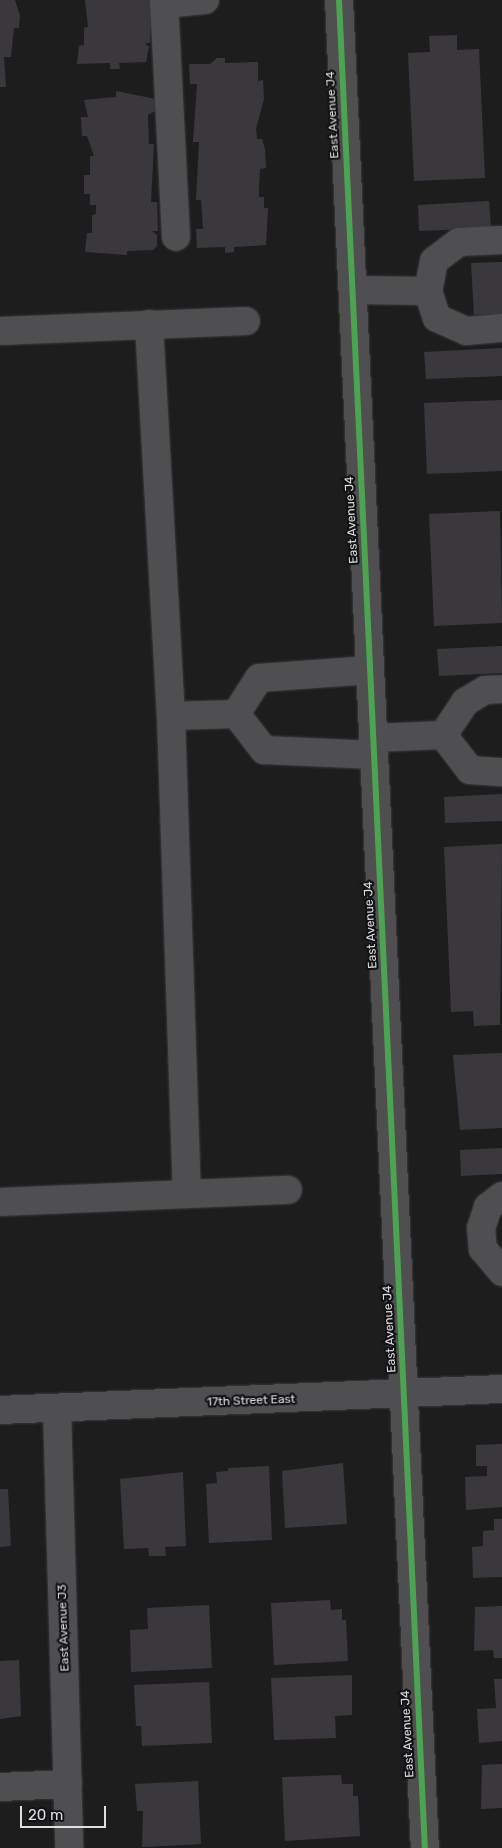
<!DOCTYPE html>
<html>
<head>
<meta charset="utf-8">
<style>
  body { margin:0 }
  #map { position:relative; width:502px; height:1848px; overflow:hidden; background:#1d1d1e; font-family:Rubik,sans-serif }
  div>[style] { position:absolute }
  .building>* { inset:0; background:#3a383d }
  .roads { filter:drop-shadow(0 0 1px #3a3a3b) drop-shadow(0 0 1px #3a3a3b) }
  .minor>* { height:28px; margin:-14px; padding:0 14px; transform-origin:14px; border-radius:14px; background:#4f4e50 }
  .cycleway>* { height:6px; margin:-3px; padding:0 3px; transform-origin:3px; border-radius:3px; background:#4ca352 }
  span { translate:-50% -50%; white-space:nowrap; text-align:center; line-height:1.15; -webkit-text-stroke:4.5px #131316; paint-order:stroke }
  .street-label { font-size:12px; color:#dfdfe1 }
  .scale { position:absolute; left:20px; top:1806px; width:86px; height:22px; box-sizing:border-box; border:2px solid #dfdfe1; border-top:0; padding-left:6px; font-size:15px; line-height:18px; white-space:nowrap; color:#dfdfe1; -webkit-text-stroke:4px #131316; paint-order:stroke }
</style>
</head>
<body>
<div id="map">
  <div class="building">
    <div style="clip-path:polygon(0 0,15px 0,20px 16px,19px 28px,14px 28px,11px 57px,4px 57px,6px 87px,0 87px)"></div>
    <div style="clip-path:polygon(85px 0,152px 0,150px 43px,145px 43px,149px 47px,146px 62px,119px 63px,120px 69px,110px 69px,110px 63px,77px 64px,79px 46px,84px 45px,84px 28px,88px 27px)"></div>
    <div style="clip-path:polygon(457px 35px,457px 50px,479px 49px,485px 178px,414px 181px,408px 53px,430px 52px,429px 36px)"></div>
    <div style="clip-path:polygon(217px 58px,225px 58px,225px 63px,258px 62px,258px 81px,263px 80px,264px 99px,256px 129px,257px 139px,262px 139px,265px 149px,266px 168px,260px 169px,259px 188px,259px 197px,264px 197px,264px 208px,268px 208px,266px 245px,234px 247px,234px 252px,225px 253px,225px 247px,197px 248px,196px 229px,203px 229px,201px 200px,196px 200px,199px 142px,193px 142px,197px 84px,190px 84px,189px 64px,210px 64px)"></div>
    <div style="clip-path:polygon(116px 91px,156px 99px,157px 110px,148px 115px,149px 144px,154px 144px,151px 202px,157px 202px,158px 231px,152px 231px,157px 235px,157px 246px,153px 250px,127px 251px,127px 255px,85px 252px,87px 233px,92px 233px,92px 215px,96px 214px,96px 205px,90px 205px,90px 194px,84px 194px,84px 175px,90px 175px,90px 156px,94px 156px,87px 136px,82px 136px,81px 117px,88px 117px,84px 100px,116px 97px)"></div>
    <div style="clip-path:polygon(489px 201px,491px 228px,419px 231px,418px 205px)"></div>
    <div style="clip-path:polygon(502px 262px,502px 314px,474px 315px,471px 263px)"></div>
    <div style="clip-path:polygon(502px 348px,502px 376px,426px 379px,424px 352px)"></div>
    <div style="clip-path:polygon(502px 400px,502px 471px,427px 474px,424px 403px)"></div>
    <div style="clip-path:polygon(500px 511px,502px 623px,434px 626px,429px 514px)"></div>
    <div style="clip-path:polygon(502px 646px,502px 673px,439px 676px,437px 649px)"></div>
    <div style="clip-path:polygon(502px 794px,502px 821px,445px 823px,444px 797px)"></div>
    <div style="clip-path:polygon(502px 844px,500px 1025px,474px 1026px,473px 1011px,451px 1012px,444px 847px)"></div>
    <div style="clip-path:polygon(502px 1053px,502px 1128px,460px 1130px,453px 1055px)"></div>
    <div style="clip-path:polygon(502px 1148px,502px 1174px,461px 1176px,460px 1150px)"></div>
    <div style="clip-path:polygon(502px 1444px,502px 1507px,466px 1510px,465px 1477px,487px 1476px,487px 1466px,476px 1466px,476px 1445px)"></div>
    <div style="clip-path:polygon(343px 1463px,347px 1524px,285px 1528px,282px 1471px)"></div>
    <div style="clip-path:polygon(269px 1466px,272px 1540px,209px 1543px,206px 1484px,217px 1483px,216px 1472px,228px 1471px,228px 1468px)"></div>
    <div style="clip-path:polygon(183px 1472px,186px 1546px,165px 1547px,166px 1556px,149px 1556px,148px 1548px,124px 1549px,120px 1479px)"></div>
    <div style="clip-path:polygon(0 1489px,8px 1489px,11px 1546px,0 1547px)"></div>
    <div style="clip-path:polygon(494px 1519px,502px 1519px,502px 1577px,473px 1578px,472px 1547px,483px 1546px,483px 1531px,494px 1530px)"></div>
    <div style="clip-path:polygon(330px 1600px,331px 1610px,342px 1609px,342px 1620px,346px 1620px,348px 1661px,274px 1665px,271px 1603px)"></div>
    <div style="clip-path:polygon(209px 1605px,212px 1668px,131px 1672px,130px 1630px,148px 1629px,147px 1608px)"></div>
    <div style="clip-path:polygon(502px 1606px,502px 1658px,494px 1658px,493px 1650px,474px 1651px,475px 1607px)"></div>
    <div style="clip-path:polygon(19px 1660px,21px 1716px,0 1719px,0 1661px)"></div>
    <div style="clip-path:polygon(352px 1675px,352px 1715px,335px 1716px,336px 1738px,274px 1740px,271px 1678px)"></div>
    <div style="clip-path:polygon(494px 1679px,502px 1679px,502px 1741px,479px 1743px,477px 1709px,496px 1708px)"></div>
    <div style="clip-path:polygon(209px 1682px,212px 1743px,142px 1746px,141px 1726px,136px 1726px,134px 1685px)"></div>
    <div style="clip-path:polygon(502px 1764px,502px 1808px,481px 1809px,482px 1765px)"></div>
    <div style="clip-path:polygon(341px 1775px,342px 1784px,353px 1784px,353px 1796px,358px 1796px,360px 1836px,285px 1841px,282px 1777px)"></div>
    <div style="clip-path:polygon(198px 1781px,201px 1844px,142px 1847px,143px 1811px,137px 1811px,135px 1784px)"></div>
  </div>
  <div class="roads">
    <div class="minor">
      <div style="left:164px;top:0;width:237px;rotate:87.1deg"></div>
      <div style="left:339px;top:0;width:1850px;rotate:87.34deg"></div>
      <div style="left:164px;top:4px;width:41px;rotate:-5.6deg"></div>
      <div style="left:502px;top:240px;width:43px;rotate:177.3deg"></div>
      <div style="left:459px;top:242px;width:31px;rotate:143deg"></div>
      <div style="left:434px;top:261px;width:31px;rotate:101deg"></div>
      <div style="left:428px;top:291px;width:28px;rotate:72deg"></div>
      <div style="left:437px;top:318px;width:32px;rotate:24deg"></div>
      <div style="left:466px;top:331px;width:36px;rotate:-5deg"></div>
      <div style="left:353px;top:290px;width:75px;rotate:0.8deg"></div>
      <div style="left:149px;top:324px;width:393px;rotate:86.8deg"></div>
      <div style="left:171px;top:716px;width:476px;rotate:88.1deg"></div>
      <div style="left:0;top:331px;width:246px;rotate:-2.3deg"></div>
      <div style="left:370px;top:670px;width:111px;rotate:175.9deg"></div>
      <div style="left:259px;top:678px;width:43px;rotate:122.6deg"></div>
      <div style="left:236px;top:714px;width:46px;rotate:52.1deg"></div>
      <div style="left:264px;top:750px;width:110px;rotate:2.6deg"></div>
      <div style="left:171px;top:716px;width:65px;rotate:-1.8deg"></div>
      <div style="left:443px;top:735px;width:40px;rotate:-56deg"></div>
      <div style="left:465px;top:702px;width:23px;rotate:-31deg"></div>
      <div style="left:485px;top:690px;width:17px;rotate:-3deg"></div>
      <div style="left:443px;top:735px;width:44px;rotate:52.4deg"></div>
      <div style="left:470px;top:770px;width:32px;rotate:4deg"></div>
      <div style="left:373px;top:738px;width:70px;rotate:-2.5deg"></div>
      <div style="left:502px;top:1196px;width:18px;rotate:142deg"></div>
      <div style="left:488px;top:1207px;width:22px;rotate:108deg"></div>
      <div style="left:481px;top:1228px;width:21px;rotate:85deg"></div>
      <div style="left:483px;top:1249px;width:30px;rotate:50deg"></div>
      <div style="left:0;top:1202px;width:288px;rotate:-2.4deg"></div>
      <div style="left:57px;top:1408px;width:440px;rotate:88.4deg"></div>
      <div style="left:0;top:1410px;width:502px;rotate:-2.4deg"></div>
      <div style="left:0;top:1787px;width:68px;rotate:-2.5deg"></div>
    </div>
  </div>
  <div class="cycleway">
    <div style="left:339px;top:0;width:1850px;rotate:87.34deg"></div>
  </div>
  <div class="street-label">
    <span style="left:333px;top:115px;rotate:-93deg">East Avenue J4</span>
    <span style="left:352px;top:520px;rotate:-93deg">East Avenue J4</span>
    <span style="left:371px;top:925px;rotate:-93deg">East Avenue J4</span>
    <span style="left:390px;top:1329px;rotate:-93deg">East Avenue J4</span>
    <span style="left:251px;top:1401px;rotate:-2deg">17th Street East</span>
    <span style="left:64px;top:1628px;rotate:-92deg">East Avenue J3</span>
    <span style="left:408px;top:1734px;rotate:-93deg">East Avenue J4</span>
  </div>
  <div class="scale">20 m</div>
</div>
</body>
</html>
